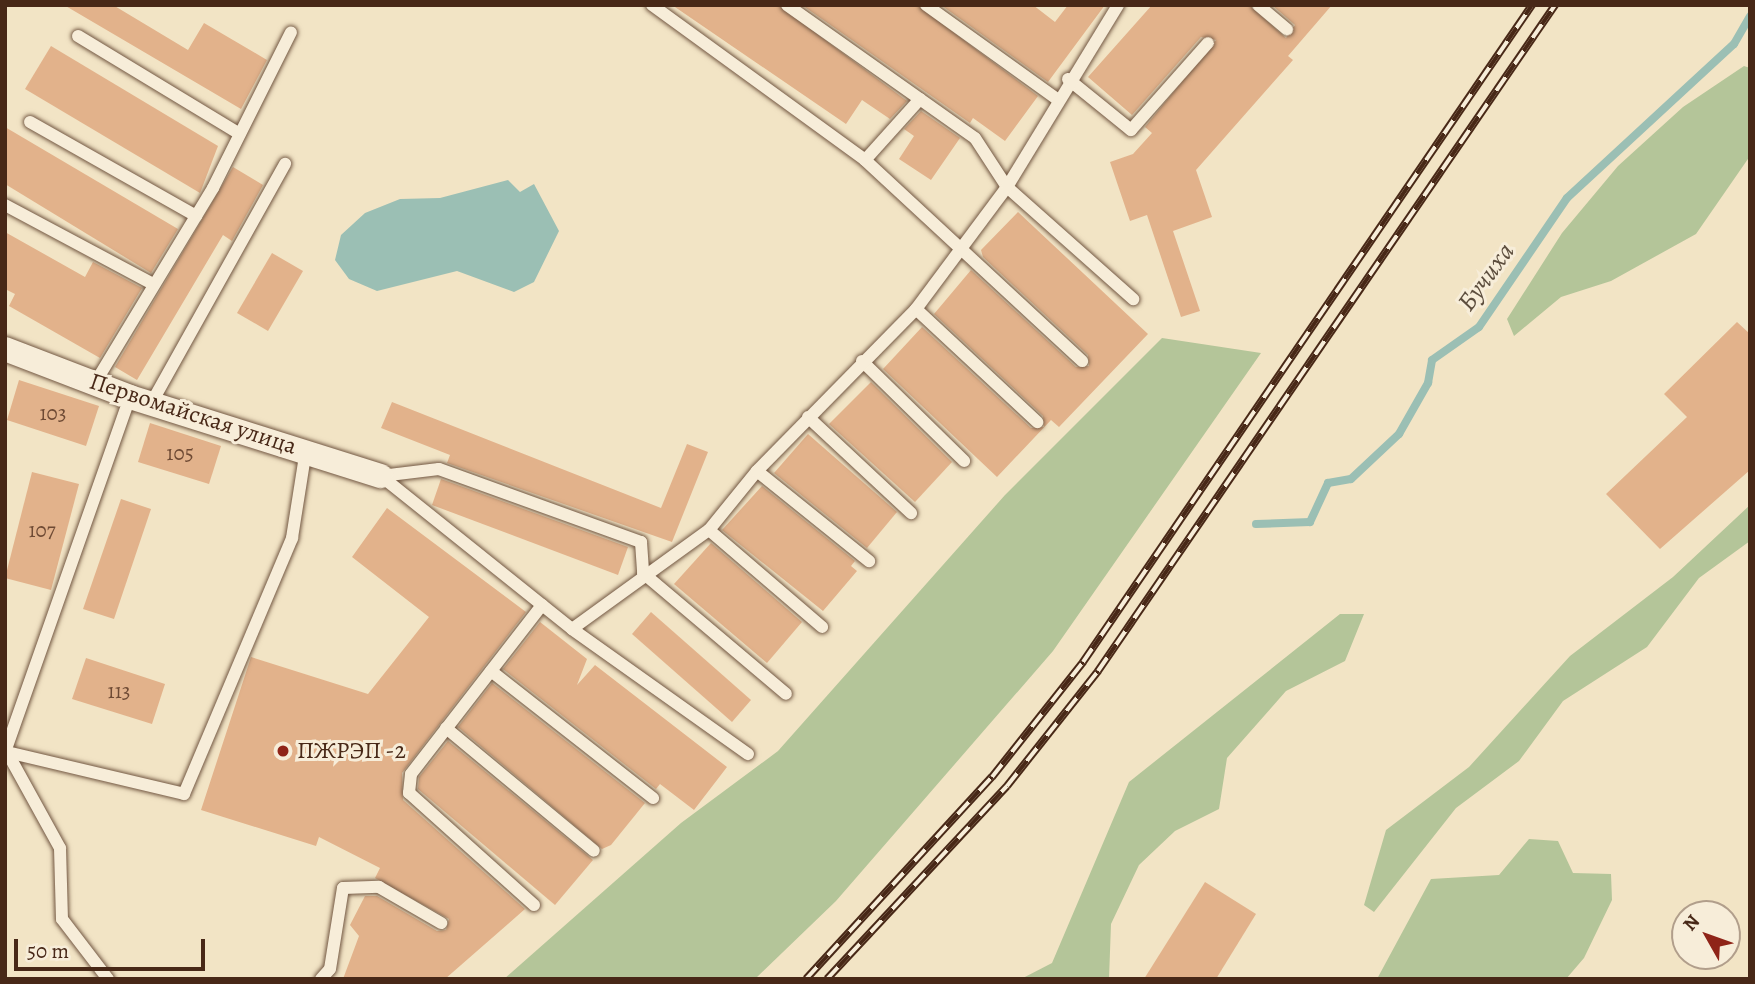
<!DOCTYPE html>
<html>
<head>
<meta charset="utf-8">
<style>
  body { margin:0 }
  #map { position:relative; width:1755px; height:984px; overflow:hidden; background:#f2e4c5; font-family:Alegreya,serif }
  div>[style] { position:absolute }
  .green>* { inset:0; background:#b4c599 }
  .water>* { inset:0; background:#9bbfb4 }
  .stream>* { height:8px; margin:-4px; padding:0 4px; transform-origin:4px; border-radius:4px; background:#9bbfb4 }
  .building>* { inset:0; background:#e2b28b }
  .roads { filter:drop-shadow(0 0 2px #725742) drop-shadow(0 0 2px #725742) }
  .lane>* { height:12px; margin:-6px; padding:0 6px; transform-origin:6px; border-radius:6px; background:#f7edd9 }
  .street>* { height:24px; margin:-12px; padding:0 12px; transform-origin:12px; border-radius:12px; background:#f7edd9 }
  .rail>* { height:8px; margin-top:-4px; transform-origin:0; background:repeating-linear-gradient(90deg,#f7edd9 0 16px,#482817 0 32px); box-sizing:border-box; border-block:2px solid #482817 }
  .dots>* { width:19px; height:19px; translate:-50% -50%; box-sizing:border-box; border:4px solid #f7edd9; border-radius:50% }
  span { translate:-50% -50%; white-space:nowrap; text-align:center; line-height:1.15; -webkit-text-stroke:6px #f7edd9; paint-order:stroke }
  .number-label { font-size:21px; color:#6e4a34 }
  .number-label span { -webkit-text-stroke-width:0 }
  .street-label { font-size:24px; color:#482817 }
  .poi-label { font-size:24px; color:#482817 }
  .left { translate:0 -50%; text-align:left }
  .water-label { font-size:26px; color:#5d4e3e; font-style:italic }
  .frame { position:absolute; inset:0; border:7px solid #482817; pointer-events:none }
  .north { position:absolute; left:1671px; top:900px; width:70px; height:70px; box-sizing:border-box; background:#f7edd9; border:2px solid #b19e8b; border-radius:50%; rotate:310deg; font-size:19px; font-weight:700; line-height:28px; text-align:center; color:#482817 }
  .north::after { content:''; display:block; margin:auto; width:24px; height:32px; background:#8f2418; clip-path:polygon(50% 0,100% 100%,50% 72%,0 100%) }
  .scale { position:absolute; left:14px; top:939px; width:191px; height:32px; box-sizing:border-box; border:4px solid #482817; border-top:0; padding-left:9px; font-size:21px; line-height:24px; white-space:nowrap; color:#482817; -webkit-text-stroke:5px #f7edd9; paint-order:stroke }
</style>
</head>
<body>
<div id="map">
  <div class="green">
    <div style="clip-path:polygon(1744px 66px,1750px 68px,1750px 156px,1696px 234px,1611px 281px,1561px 297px,1514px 336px,1507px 319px,1562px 233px,1618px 166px,1683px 107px)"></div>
    <div style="clip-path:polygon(1162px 338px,1261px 353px,1053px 651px,836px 901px,755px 979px,504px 979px,681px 823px,778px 751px,1005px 495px)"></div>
    <div style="clip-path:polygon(1750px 505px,1750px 541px,1699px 578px,1647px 647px,1563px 701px,1519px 761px,1456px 808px,1374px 912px,1364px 905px,1386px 830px,1469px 767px,1570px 656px,1673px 577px)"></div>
    <div style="clip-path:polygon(1340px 614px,1364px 614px,1345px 661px,1286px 691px,1227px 758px,1219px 809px,1175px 831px,1139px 865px,1111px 924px,1109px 979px,1021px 979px,1052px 963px,1129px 782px)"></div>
    <div style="clip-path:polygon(1529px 839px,1558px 841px,1573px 873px,1611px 874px,1612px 900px,1584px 958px,1566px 979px,1377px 979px,1431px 879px,1499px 875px)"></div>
  </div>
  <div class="water">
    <div style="clip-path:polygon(508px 180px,520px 192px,534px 184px,559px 231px,534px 282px,514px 292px,457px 271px,377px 291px,349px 279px,335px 260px,341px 235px,365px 213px,400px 199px,440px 198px)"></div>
  </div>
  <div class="stream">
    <div style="left:1256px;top:524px;width:54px;rotate:-2.1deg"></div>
    <div style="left:1310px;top:522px;width:43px;rotate:-65.2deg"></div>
    <div style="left:1328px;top:483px;width:23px;rotate:-10deg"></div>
    <div style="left:1351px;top:479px;width:66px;rotate:-43.2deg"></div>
    <div style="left:1399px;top:434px;width:59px;rotate:-60.4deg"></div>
    <div style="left:1428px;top:383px;width:23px;rotate:-80deg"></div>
    <div style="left:1432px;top:360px;width:57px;rotate:-35.1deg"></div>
    <div style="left:1479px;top:327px;width:156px;rotate:-55.7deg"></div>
    <div style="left:1567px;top:198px;width:227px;rotate:-42.7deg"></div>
    <div style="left:1734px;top:44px;width:32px;rotate:-60deg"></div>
  </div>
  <div class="building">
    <div style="clip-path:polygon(64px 5px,113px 5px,188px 50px,204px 23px,267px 60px,241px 109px)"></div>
    <div style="clip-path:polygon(672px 5px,778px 5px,907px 101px,890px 119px,862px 100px,846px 124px)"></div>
    <div style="clip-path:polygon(802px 5px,917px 5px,1038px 96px,1005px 141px,973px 118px,970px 123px)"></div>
    <div style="clip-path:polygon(941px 5px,1033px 5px,1055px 22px,1068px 5px,1105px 5px,1048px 82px)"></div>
    <div style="clip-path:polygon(1152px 5px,1249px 5px,1286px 38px,1295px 25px,1272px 5px,1332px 5px,1288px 56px,1293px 60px,1196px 170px,1212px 217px,1173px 231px,1200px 311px,1181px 317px,1147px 215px,1130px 221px,1110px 162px,1133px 154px,1152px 133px,1145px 127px,1216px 40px,1201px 37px,1132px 115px,1088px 77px)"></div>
    <div style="clip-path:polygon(51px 46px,218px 146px,200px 193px,25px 89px)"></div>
    <div style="clip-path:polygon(921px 111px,960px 138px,931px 180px,899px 159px,914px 136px,904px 129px)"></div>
    <div style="clip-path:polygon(5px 127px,178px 229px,151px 273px,5px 184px)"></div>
    <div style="clip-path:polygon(233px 167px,263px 185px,232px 241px,223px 235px,137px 380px,115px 367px)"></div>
    <div style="clip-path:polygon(1018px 212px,1148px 334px,1059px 427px,1051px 420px,997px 477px,883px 369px,922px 327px,1031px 428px,1044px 427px,1043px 416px,934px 314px,971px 270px,1076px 367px,1089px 366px,1088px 355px,983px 257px,981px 250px)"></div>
    <div style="clip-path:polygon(5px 232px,85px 277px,93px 262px,142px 288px,100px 358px,9px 306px,15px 294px,5px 289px)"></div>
    <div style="clip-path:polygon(272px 253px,303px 271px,268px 331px,237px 313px)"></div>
    <div style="clip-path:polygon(1737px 322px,1750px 334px,1750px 470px,1660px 549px,1606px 494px,1687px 417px,1664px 394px)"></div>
    <div style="clip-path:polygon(19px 380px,99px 406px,86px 446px,7px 420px)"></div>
    <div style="clip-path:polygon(871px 382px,952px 462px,915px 502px,829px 424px)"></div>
    <div style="clip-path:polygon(392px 402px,661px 508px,687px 444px,708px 452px,672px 542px,447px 463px,450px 455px,381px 428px)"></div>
    <div style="clip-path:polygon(150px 423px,221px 446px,209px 484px,138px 462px)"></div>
    <div style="clip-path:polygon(808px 434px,897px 512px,867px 548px,774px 473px)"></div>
    <div style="clip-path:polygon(32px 472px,79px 484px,51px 590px,5px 578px)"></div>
    <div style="clip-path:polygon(441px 479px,628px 547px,618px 575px,432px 505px)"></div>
    <div style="clip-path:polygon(762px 486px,855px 561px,851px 566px,857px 571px,823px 611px,722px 530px)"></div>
    <div style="clip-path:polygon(121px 499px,151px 509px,114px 619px,83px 609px)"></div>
    <div style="clip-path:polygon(387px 508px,526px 612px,402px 773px,403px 800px,525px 909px,445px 979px,343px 979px,359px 936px,350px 925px,365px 896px,377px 896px,437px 931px,446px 930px,449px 919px,375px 878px,380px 868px,319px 837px,316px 846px,201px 810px,251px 657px,368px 694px,429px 617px,352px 557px)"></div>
    <div style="clip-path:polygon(711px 543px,802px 622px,767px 663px,674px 584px)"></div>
    <div style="clip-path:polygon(651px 612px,751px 700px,732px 722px,632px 634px)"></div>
    <div style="clip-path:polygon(540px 622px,587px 659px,577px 685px,595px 665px,727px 767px,694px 810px,660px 784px,656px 789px,503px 669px)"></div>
    <div style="clip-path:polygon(86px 658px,165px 684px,152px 724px,72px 699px)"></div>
    <div style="clip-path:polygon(492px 683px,645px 803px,611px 845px,602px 849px,458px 727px)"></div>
    <div style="clip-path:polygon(448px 741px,593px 860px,555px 905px,418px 789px,419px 777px)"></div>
    <div style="clip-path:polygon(1205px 882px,1256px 914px,1216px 979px,1144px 979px)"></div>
  </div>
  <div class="roads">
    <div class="lane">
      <div style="left:652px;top:5px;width:263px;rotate:36deg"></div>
      <div style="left:787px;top:5px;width:230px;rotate:35.3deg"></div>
      <div style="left:975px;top:138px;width:59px;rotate:56.9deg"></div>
      <div style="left:1007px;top:187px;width:169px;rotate:41.6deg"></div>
      <div style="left:926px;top:5px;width:161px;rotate:35.7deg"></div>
      <div style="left:1258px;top:5px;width:38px;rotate:40deg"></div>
      <div style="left:78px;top:36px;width:189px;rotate:31.2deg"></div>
      <div style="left:1068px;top:79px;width:81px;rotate:39deg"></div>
      <div style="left:1131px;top:130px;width:116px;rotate:-48.5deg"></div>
      <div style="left:920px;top:99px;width:82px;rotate:132deg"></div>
      <div style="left:865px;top:160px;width:296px;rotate:42.8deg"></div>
      <div style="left:30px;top:122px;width:191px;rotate:29.5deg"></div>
      <div style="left:5px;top:205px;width:168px;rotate:28.1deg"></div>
      <div style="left:916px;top:309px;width:166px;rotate:43deg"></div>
      <div style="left:862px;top:361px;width:143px;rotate:44.4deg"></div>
      <div style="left:95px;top:383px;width:228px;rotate:-58.8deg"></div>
      <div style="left:213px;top:188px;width:174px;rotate:-63.4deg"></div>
      <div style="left:152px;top:402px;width:273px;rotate:-60.8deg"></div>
      <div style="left:808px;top:417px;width:141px;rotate:43deg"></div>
      <div style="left:757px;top:471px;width:144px;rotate:38.8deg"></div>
      <div style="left:381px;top:476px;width:245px;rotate:38.7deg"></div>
      <div style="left:572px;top:629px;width:169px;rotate:-35.9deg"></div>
      <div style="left:709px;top:530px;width:76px;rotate:-50.9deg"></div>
      <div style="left:757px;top:471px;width:227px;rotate:-45.5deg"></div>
      <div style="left:916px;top:309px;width:152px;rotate:-53.3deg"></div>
      <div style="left:1007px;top:187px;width:213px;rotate:-58.6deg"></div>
      <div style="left:381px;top:476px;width:58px;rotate:-6.9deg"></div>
      <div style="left:439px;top:469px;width:215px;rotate:19.9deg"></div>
      <div style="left:641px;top:542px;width:31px;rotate:86deg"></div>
      <div style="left:643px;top:573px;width:187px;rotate:40.2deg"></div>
      <div style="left:709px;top:530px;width:149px;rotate:40.6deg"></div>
      <div style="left:572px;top:629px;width:216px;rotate:35.4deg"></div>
      <div style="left:491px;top:671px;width:206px;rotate:38.1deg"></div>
      <div style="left:446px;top:728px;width:192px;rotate:39.7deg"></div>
      <div style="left:5px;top:752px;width:376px;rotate:-70.6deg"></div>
      <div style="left:7px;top:752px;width:182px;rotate:13.3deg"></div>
      <div style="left:184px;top:794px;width:278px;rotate:-67.1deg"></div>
      <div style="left:292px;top:538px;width:89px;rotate:-81deg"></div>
      <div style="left:7px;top:752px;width:110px;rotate:61.1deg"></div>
      <div style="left:60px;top:848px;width:71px;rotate:88.4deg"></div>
      <div style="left:62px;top:919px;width:76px;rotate:52.5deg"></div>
      <div style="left:534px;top:905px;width:168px;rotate:-138.1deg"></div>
      <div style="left:409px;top:793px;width:19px;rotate:-84deg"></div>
      <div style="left:411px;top:774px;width:214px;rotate:-52.2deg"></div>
      <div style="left:321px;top:979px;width:13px;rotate:-48deg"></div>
      <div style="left:330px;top:969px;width:82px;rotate:-80.9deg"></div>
      <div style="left:343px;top:888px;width:36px;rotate:-2deg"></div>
      <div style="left:379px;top:887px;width:72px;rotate:30.1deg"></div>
    </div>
    <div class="street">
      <div style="left:5px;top:349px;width:134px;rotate:21deg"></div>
      <div style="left:130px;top:397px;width:263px;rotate:17.5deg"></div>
    </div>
  </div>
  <div class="rail">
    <div style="left:806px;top:979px;width:275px;rotate:-47.4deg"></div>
    <div style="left:992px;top:777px;width:147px;rotate:-51.6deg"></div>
    <div style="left:1083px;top:662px;width:796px;rotate:-55.65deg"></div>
    <div style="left:827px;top:979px;width:264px;rotate:-47deg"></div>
    <div style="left:1007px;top:786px;width:147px;rotate:-51.6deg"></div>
    <div style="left:1098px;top:671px;width:808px;rotate:-55.54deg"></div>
  </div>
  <div class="dots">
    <div style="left:283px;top:751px;background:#8f2418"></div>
  </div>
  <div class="number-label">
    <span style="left:53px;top:413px">103</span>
    <span style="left:180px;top:453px">105</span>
    <span style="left:42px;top:530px">107</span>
    <span style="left:119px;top:691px">113</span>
  </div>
  <div class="street-label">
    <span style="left:193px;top:414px;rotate:18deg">Первомайская улица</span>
  </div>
  <div class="poi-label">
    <span class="left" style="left:297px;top:751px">ПЖРЭП -2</span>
  </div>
  <div class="water-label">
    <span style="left:1486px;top:277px;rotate:-54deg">Бучиха</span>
  </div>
  <div class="frame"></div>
  <div class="north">N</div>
  <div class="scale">50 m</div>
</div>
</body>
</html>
